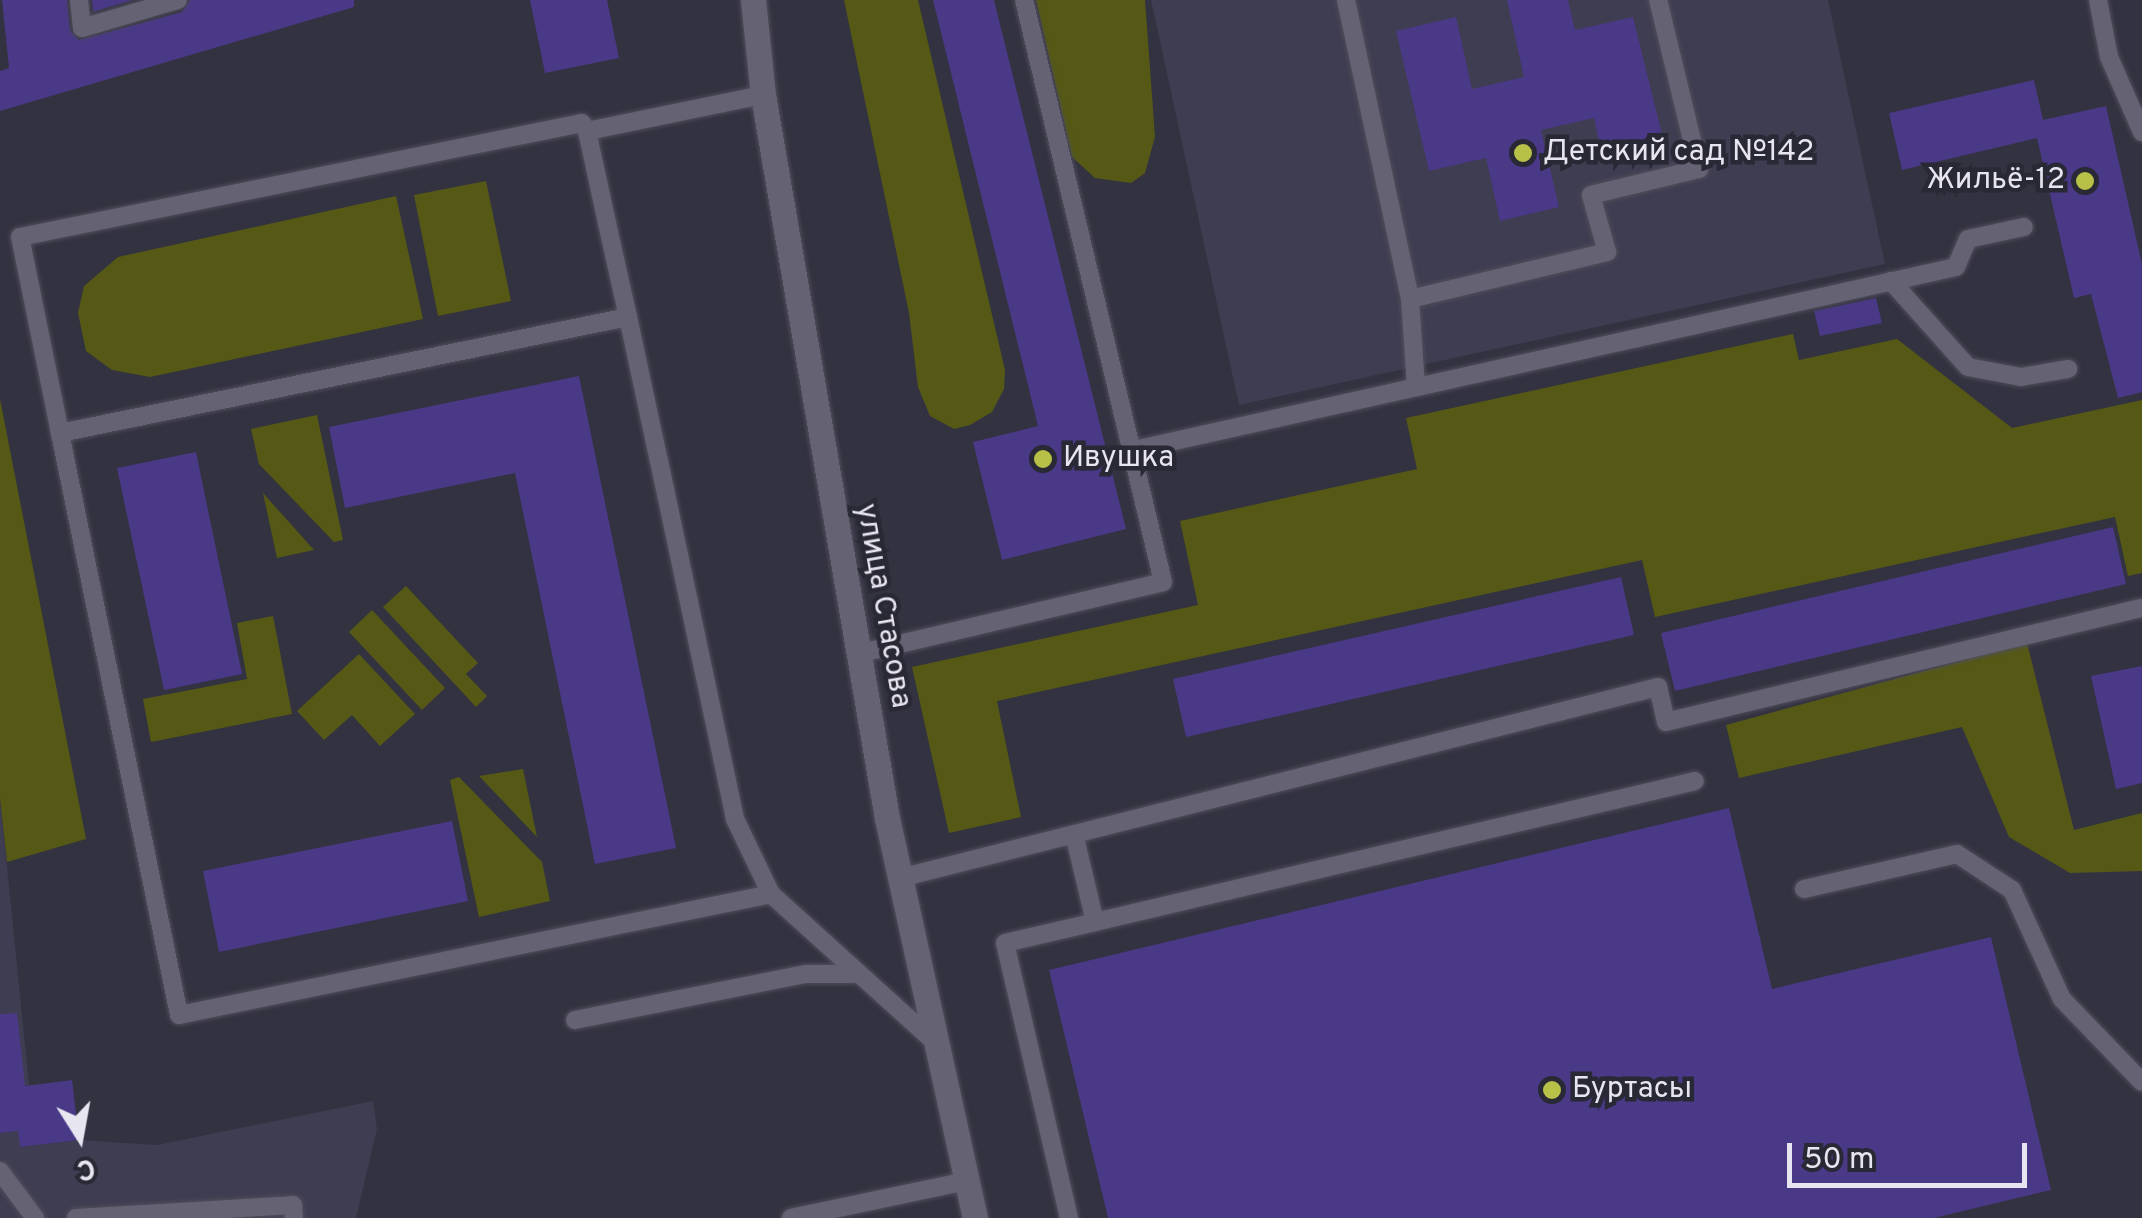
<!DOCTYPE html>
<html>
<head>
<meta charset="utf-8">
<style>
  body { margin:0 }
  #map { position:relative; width:2142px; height:1218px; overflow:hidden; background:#333240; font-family:Overpass,sans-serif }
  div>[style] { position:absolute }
  .built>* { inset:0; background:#3f3d51 }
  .green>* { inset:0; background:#555915 }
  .building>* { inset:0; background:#4a3987 }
  .roads { filter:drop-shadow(0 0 2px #504e5b) drop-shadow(0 0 2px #504e5b) }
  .lane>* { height:18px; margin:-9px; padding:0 9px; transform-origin:9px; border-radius:9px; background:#656373 }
  .street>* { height:25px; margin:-12.5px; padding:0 12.5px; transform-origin:12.5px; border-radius:12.5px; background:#656373 }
  .dots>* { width:28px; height:28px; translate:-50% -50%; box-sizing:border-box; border:5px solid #292835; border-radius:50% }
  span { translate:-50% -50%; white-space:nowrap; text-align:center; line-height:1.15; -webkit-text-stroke:9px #292835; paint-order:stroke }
  .poi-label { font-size:30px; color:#e7e6f0 }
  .left { translate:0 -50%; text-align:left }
  .right { translate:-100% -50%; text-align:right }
  .street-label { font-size:30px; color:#e7e6f0 }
  .north { position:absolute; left:30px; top:1088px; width:100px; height:100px; -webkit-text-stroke:8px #292835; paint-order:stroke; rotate:169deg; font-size:28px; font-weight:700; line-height:40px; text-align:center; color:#e7e6f0 }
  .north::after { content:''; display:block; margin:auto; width:35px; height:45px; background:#e7e6f0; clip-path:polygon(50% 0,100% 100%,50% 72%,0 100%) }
  .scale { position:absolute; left:1787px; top:1143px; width:240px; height:45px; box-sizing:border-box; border:5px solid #e7e6f0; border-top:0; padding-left:12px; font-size:30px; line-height:35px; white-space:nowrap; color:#e7e6f0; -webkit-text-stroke:8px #292835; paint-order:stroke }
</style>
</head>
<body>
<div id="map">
  <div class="built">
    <div style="clip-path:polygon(1151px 0,1828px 0,1885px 264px,1239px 405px)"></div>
    <div style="clip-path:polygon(0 798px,29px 1085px,0 1089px)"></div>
    <div style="clip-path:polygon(373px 1101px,377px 1129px,356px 1218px,0 1218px,0 1133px,18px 1131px,21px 1147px,79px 1140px,157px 1145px)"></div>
  </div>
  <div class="green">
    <div style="clip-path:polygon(844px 0,918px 0,1005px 370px,1004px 389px,992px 412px,970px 425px,954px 429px,930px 416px,918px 387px,909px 313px)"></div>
    <div style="clip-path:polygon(1036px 0,1145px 0,1155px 137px,1145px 173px,1131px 183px,1095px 178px,1072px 157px)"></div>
    <div style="clip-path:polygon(486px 181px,511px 301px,438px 316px,414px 195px)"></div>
    <div style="clip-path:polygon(396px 196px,423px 319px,150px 377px,112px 370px,86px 351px,78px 313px,84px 286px,118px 257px)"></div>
    <div style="clip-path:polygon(1793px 334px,1799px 360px,1897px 339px,2012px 428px,2142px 400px,2142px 573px,2128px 576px,2115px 517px,1655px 617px,1642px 560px,997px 701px,1021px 817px,949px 833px,912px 667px,1198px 605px,1180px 521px,1417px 469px,1406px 418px)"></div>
    <div style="clip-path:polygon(0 399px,86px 839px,7px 862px,0 798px)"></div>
    <div style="clip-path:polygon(317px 415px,343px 540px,334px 542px,259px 464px,251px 429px)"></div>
    <div style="clip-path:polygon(263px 493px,314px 550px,277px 558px)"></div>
    <div style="clip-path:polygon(406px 586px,478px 663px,466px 674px,487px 696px,476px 707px,383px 607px)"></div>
    <div style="clip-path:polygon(372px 610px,445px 688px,422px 710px,349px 632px)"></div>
    <div style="clip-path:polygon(273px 616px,292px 714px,151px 742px,143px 699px,247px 679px,237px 623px)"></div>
    <div style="clip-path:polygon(2027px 643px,2074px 830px,2142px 813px,2142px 871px,2070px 873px,2009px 837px,1962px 727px,1739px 778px,1726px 725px)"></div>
    <div style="clip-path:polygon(359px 654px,415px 714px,380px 746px,352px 715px,324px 740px,297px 711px)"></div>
    <div style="clip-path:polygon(523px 769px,537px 837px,479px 776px)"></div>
    <div style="clip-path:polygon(459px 777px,542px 862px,550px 901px,479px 917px,450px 780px)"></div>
  </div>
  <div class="building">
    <div style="clip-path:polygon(2px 0,67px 0,70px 30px,79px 40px,182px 12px,190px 0,354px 0,354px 7px,0 111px,0 71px,9px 68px)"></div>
    <div style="clip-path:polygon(92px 0,133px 0,93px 12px)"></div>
    <div style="clip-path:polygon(530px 0,607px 0,619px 58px,545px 73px)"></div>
    <div style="clip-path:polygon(933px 0,994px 0,1126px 529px,1002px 560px,973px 442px,1038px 426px)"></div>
    <div style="clip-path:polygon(1507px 0,1568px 0,1575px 30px,1633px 17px,1665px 147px,1603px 161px,1594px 118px,1541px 130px,1559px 207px,1500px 221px,1486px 158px,1429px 171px,1396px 31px,1456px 17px,1472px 89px,1524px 77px)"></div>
    <div style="clip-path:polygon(2034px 80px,2043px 120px,2106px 106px,2142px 264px,2142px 392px,2118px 398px,2091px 294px,2074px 298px,2037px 138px,1902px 170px,1889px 113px)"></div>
    <div style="clip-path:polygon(1876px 298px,1882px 323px,1820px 336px,1814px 311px)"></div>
    <div style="clip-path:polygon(579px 376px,676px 848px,595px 864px,515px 473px,345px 508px,329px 427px)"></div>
    <div style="clip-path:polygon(196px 452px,242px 674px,164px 690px,117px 468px)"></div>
    <div style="clip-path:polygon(2113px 527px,2126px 584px,1675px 691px,1661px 633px)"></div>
    <div style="clip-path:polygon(1621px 577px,1634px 635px,1186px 737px,1173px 679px)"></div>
    <div style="clip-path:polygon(2142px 666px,2142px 783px,2116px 789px,2091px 676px)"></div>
    <div style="clip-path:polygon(1729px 808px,1772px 989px,1991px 937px,2051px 1190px,1934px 1218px,1108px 1218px,1049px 970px)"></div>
    <div style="clip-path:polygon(452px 821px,468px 901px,219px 952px,203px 871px)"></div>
    <div style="clip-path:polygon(17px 1013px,25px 1086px,72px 1080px,79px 1140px,20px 1147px,18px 1131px,0 1133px,0 1014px)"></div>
  </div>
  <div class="roads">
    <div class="lane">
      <div style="left:79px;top:0;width:28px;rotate:84deg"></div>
      <div style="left:82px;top:28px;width:100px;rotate:-16.3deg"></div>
      <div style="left:1346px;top:0;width:306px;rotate:77.9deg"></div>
      <div style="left:1410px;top:299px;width:203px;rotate:-13.4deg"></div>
      <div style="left:1607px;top:252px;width:59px;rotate:-105.7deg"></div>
      <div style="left:1591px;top:195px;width:111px;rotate:-13.5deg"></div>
      <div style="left:1699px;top:169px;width:174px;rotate:-103.6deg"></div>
      <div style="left:2098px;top:0;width:58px;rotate:79.1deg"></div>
      <div style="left:2109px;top:57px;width:82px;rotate:66.3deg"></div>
      <div style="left:587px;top:131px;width:180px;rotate:-11.6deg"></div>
      <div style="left:1891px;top:281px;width:115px;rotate:48.2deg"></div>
      <div style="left:1968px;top:367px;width:54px;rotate:10.7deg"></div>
      <div style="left:2021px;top:377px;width:48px;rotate:-9.7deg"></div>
      <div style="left:1410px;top:299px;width:88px;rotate:86.1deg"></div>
      <div style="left:628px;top:317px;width:580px;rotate:168.46deg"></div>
      <div style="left:60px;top:433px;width:200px;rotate:-101.5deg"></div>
      <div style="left:20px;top:237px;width:573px;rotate:-11.47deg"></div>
      <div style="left:582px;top:123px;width:9px;rotate:58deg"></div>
      <div style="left:587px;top:131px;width:94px;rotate:77.7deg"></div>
      <div style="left:607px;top:223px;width:96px;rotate:77.4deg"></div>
      <div style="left:628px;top:317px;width:147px;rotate:77.9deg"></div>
      <div style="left:659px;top:461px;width:366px;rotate:78deg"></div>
      <div style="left:735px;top:819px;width:83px;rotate:64.4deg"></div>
      <div style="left:771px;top:894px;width:222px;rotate:42.1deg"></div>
      <div style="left:60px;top:433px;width:594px;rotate:78.44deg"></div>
      <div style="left:179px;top:1015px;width:604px;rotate:-11.55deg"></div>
      <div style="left:1134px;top:450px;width:842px;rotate:-12.55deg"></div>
      <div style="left:1956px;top:267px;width:30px;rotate:-67deg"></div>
      <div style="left:1968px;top:239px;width:57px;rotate:-12.1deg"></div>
      <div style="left:857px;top:654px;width:314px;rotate:-13.2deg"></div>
      <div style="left:1163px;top:582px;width:598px;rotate:-103.43deg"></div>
      <div style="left:900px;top:878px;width:782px;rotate:-14.14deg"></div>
      <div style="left:1658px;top:687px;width:36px;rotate:77deg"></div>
      <div style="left:1666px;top:722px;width:489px;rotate:-13.5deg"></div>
      <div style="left:1804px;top:889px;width:157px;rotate:-12.9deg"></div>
      <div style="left:1957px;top:854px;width:66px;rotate:33.2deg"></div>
      <div style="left:2012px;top:890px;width:120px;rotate:65.4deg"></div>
      <div style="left:2062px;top:999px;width:115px;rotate:46.1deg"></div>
      <div style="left:1095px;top:922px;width:616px;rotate:-13.22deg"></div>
      <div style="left:575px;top:1020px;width:236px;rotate:-11.3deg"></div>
      <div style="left:806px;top:974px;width:48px"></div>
      <div style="left:0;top:1171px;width:59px;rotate:53.3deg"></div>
      <div style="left:76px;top:1218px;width:217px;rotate:-3.4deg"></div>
      <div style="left:293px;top:1205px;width:13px;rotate:86deg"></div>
      <div style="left:791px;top:1218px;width:179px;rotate:-11.9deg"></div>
      <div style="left:1069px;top:1218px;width:282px;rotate:-103.1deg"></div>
      <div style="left:1005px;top:943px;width:92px;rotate:-13.1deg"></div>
      <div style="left:1095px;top:922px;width:90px;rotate:-103.4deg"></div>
    </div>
    <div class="street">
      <div style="left:753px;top:0;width:96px;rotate:84deg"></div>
      <div style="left:763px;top:95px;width:734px;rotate:80.27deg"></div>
      <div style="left:887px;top:818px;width:410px;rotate:77.6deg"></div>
    </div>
  </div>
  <div class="dots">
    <div style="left:1523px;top:153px;background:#b8c147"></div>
    <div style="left:2085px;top:181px;background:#b8c147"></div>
    <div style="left:1043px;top:459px;background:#b8c147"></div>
    <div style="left:1552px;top:1090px;background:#b8c147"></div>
  </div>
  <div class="poi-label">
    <span class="left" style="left:1543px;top:153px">Детский сад №142</span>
    <span class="right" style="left:2065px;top:181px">Жильё-12</span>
    <span class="left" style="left:1063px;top:459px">Ивушка</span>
    <span class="left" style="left:1572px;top:1090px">Буртасы</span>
  </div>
  <div class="street-label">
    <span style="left:882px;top:606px;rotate:80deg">улица Стасова</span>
  </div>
  <div class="north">С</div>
  <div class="scale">50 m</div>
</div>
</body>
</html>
